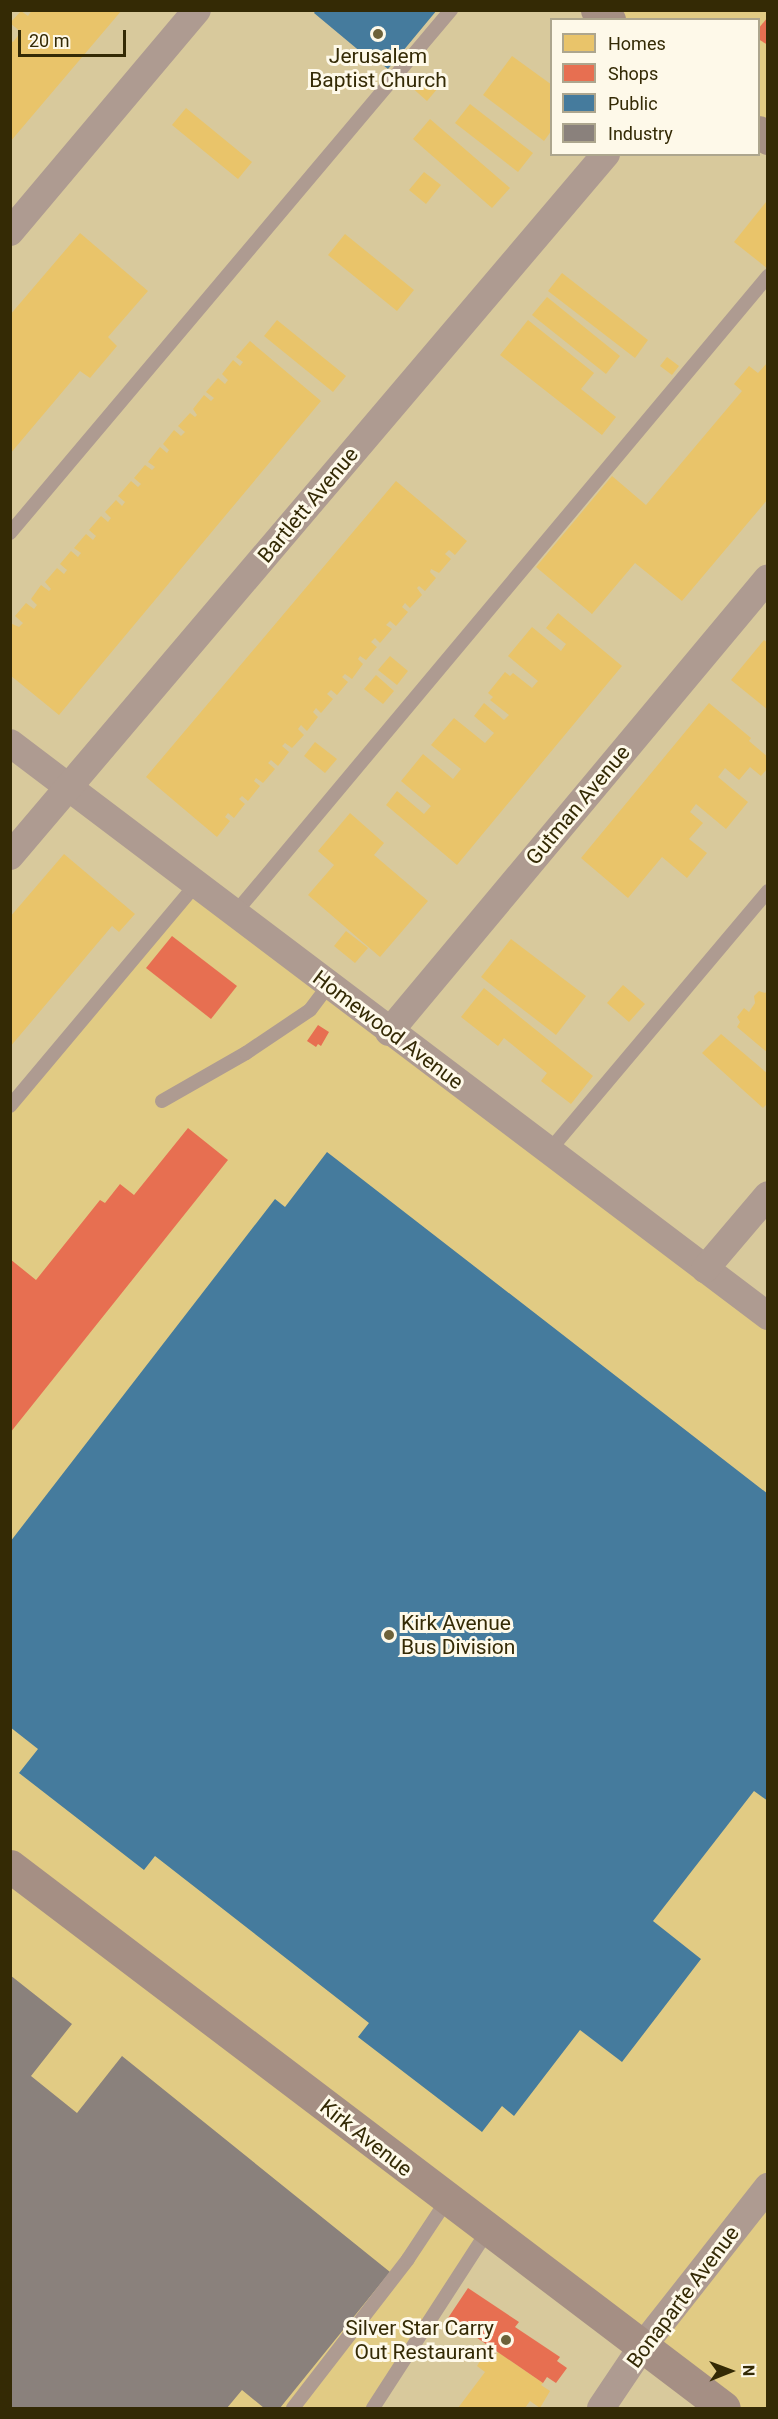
<!DOCTYPE html>
<html>
<head>
<meta charset="utf-8">
<style>
  body { margin:0 }
  #map { position:relative; width:778px; height:2419px; overflow:hidden; background:#d8c99c; font-family:Roboto,sans-serif }
  div>[style] { position:absolute }
  .built>* { inset:0; background:#e1cb84 }
  .homes>* { inset:0; background:#e9c46a }
  .shops>* { inset:0; background:#e76f51 }
  .public>* { inset:0; background:#457b9d }
  .industry>* { inset:0; background:#8a817c }
  .lane>* { height:14px; margin:-7px; padding:0 7px; transform-origin:7px; border-radius:7px; background:#ae9b91 }
  .street>* { height:28px; margin:-14px; padding:0 14px; transform-origin:14px; border-radius:14px; background:#ae9b91 }
  .secondary>* { height:33px; margin:-16.5px; padding:0 16.5px; transform-origin:16.5px; border-radius:16.5px; background:#a58f84 }
  .dots>* { width:16px; height:16px; translate:-50% -50%; box-sizing:border-box; border:3px solid #fef9e9; border-radius:50% }
  span { translate:-50% -50%; white-space:nowrap; text-align:center; line-height:1.15; -webkit-text-stroke:6px #fef9e9; paint-order:stroke }
  .poi-label { font-size:21px; color:#342a05 }
  .left { translate:0 -50%; text-align:left }
  .right { translate:-100% -50%; text-align:right }
  .street-label { font-size:21px; color:#342a05 }
  .frame { position:absolute; inset:0; border:12px solid #342a05; pointer-events:none }
  .legend { position:absolute; left:550px; top:18px; width:210px; height:138px; box-sizing:border-box; background:#fef9e9; border:2px solid #ada68e; margin:0; padding:8px 10px; list-style:none; font-size:18px; color:#342a05 }
  .legend li { display:flex; align-items:center; gap:12px; height:30px }
  .legend b { width:30px; border:2px solid #ada68e }
  .north { position:absolute; left:700px; top:2341px; width:60px; height:60px; -webkit-text-stroke:4px #fef9e9; paint-order:stroke; rotate:89deg; font-size:16px; font-weight:700; line-height:24px; text-align:center; color:#342a05 }
  .north::after { content:''; display:block; margin:auto; width:21px; height:27px; background:#342a05; clip-path:polygon(50% 0,100% 100%,50% 72%,0 100%) }
  .scale { position:absolute; left:18px; top:30px; width:108px; height:27px; box-sizing:border-box; border:3px solid #342a05; border-top:0; padding-left:8px; font-size:18px; line-height:21px; white-space:nowrap; color:#342a05; -webkit-text-stroke:4px #fef9e9; paint-order:stroke }
</style>
</head>
<body>
<div id="map">
  <div class="built">
    <div style="clip-path:polygon(585px 11px,767px 11px,767px 154px,759px 147px,758px 20px,596px 19px)"></div>
    <div style="clip-path:polygon(184px 890px,767px 1322px,767px 2408px,709px 2408px,491px 2236px,370px 2408px,11px 2408px,10px 1111px)"></div>
  </div>
  <div class="homes">
    <div style="clip-path:polygon(32px 10px,122px 10px,10px 142px,10px 40px,13px 42px,21px 32px,10px 23px,21px 11px,28px 16px)"></div>
    <div style="clip-path:polygon(512px 56px,552px 85px,552px 130px,544px 141px,483px 95px)"></div>
    <div style="clip-path:polygon(420px 73px,438px 88px,427px 101px,409px 85px)"></div>
    <div style="clip-path:polygon(470px 104px,533px 153px,518px 172px,455px 123px)"></div>
    <div style="clip-path:polygon(186px 108px,252px 162px,238px 179px,172px 125px)"></div>
    <div style="clip-path:polygon(430px 119px,510px 188px,492px 208px,413px 139px)"></div>
    <div style="clip-path:polygon(424px 172px,441px 185px,426px 204px,409px 190px)"></div>
    <div style="clip-path:polygon(766px 202px,768px 203px,768px 269px,734px 242px)"></div>
    <div style="clip-path:polygon(80px 233px,148px 291px,108px 337px,117px 346px,90px 378px,80px 371px,10px 454px,10px 315px)"></div>
    <div style="clip-path:polygon(345px 234px,414px 290px,397px 311px,328px 255px)"></div>
    <div style="clip-path:polygon(562px 273px,648px 340px,635px 358px,548px 291px)"></div>
    <div style="clip-path:polygon(547px 297px,620px 356px,606px 374px,532px 315px)"></div>
    <div style="clip-path:polygon(277px 320px,346px 376px,333px 392px,264px 336px)"></div>
    <div style="clip-path:polygon(528px 320px,594px 373px,581px 389px,616px 417px,602px 435px,500px 355px)"></div>
    <div style="clip-path:polygon(250px 341px,321px 401px,59px 715px,10px 675px,10px 623px,19px 627px,23px 623px,15px 616px,26px 603px,34px 609px,37px 605px,31px 599px,41px 585px,49px 591px,51px 589px,45px 582px,57px 568px,64px 574px,67px 570px,60px 564px,71px 551px,78px 557px,81px 553px,74px 548px,86px 534px,93px 540px,96px 536px,89px 530px,101px 516px,108px 522px,111px 518px,105px 512px,116px 500px,122px 506px,125px 502px,118px 496px,131px 481px,138px 487px,141px 484px,134px 478px,145px 465px,152px 470px,155px 467px,148px 462px,160px 447px,167px 453px,169px 450px,163px 444px,174px 430px,181px 436px,185px 432px,178px 426px,190px 413px,195px 417px,197px 415px,193px 409px,204px 395px,211px 401px,214px 398px,206px 392px,218px 378px,225px 384px,228px 380px,222px 374px,233px 360px,240px 366px,243px 362px,236px 357px)"></div>
    <div style="clip-path:polygon(667px 357px,679px 366px,672px 375px,660px 366px)"></div>
    <div style="clip-path:polygon(768px 362px,768px 499px,682px 601px,635px 563px,592px 614px,536px 567px,612px 476px,646px 505px,742px 391px,734px 384px,749px 366px,758px 373px)"></div>
    <div style="clip-path:polygon(396px 481px,467px 541px,455px 555px,449px 550px,445px 554px,451px 559px,439px 573px,431px 569px,430px 572px,436px 578px,425px 591px,419px 586px,417px 588px,422px 595px,410px 608px,405px 603px,402px 607px,408px 612px,396px 626px,390px 621px,386px 625px,392px 629px,380px 643px,375px 638px,371px 642px,377px 647px,366px 660px,360px 656px,358px 659px,363px 664px,352px 679px,345px 674px,342px 677px,348px 682px,337px 695px,331px 690px,327px 694px,333px 699px,321px 713px,316px 708px,313px 712px,318px 717px,307px 731px,301px 725px,298px 729px,304px 735px,292px 748px,285px 743px,282px 746px,289px 752px,278px 766px,271px 760px,268px 763px,275px 769px,263px 783px,256px 778px,254px 781px,260px 786px,248px 801px,242px 796px,239px 799px,245px 804px,234px 818px,228px 813px,225px 817px,230px 821px,217px 837px,146px 777px)"></div>
    <div style="clip-path:polygon(558px 613px,622px 666px,457px 865px,386px 805px,397px 791px,424px 814px,431px 806px,401px 781px,423px 754px,453px 779px,461px 769px,431px 745px,454px 718px,485px 743px,494px 733px,474px 716px,484px 703px,504px 720px,509px 715px,490px 700px,493px 697px,488px 693px,505px 672px,510px 676px,513px 673px,532px 688px,538px 681px,508px 656px,532px 627px,561px 651px,566px 644px,546px 628px)"></div>
    <div style="clip-path:polygon(764px 640px,768px 643px,768px 710px,731px 680px)"></div>
    <div style="clip-path:polygon(390px 656px,408px 671px,397px 685px,378px 670px)"></div>
    <div style="clip-path:polygon(376px 675px,394px 691px,383px 704px,364px 689px)"></div>
    <div style="clip-path:polygon(709px 703px,751px 738px,749px 741px,768px 757px,768px 768px,761px 776px,750px 767px,739px 780px,725px 768px,718px 777px,748px 802px,726px 829px,696px 804px,690px 812px,703px 823px,689px 839px,707px 853px,687px 878px,662px 857px,628px 898px,581px 858px)"></div>
    <div style="clip-path:polygon(315px 742px,337px 759px,325px 773px,304px 756px)"></div>
    <div style="clip-path:polygon(350px 813px,384px 843px,374px 855px,428px 901px,380px 957px,308px 895px,334px 865px,318px 851px)"></div>
    <div style="clip-path:polygon(64px 854px,135px 914px,119px 932px,112px 926px,10px 1047px,10px 917px)"></div>
    <div style="clip-path:polygon(346px 931px,368px 948px,355px 963px,334px 946px)"></div>
    <div style="clip-path:polygon(511px 939px,586px 996px,556px 1035px,481px 977px)"></div>
    <div style="clip-path:polygon(623px 985px,645px 1004px,629px 1022px,607px 1003px)"></div>
    <div style="clip-path:polygon(484px 988px,593px 1076px,571px 1104px,541px 1081px,547px 1073px,504px 1038px,498px 1046px,461px 1017px)"></div>
    <div style="clip-path:polygon(768px 990px,768px 1053px,737px 1027px,740px 1022px,737px 1017px,744px 1008px,749px 1012px,755px 1003px,754px 996px,759px 991px,765px 993px)"></div>
    <div style="clip-path:polygon(721px 1034px,768px 1074px,768px 1103px,763px 1108px,702px 1053px)"></div>
    <div style="clip-path:polygon(486px 2351px,495px 2357px,498px 2352px,543px 2383px,541px 2385px,550px 2391px,540px 2408px,530px 2401px,525px 2408px,458px 2408px,485px 2372px,477px 2366px)"></div>
  </div>
  <div class="shops">
    <div style="clip-path:polygon(768px 17px,768px 45px,758px 39px,758px 29px)"></div>
    <div style="clip-path:polygon(172px 936px,237px 986px,211px 1019px,146px 968px)"></div>
    <div style="clip-path:polygon(318px 1025px,329px 1032px,321px 1046px,318px 1044px,316px 1047px,307px 1041px)"></div>
    <div style="clip-path:polygon(188px 1128px,228px 1160px,10px 1433px,10px 1259px,36px 1280px,100px 1200px,105px 1203px,120px 1184px,134px 1195px)"></div>
    <div style="clip-path:polygon(468px 2288px,519px 2322px,515px 2327px,560px 2357px,557px 2361px,567px 2368px,556px 2383px,547px 2377px,543px 2383px,448px 2318px)"></div>
  </div>
  <div class="public">
    <div style="clip-path:polygon(316px 10px,437px 10px,388px 69px,370px 55px,368px 58px,314px 13px)"></div>
    <div style="clip-path:polygon(327px 1152px,768px 1494px,768px 1801px,754px 1791px,653px 1921px,701px 1959px,622px 2062px,580px 2030px,514px 2116px,502px 2106px,482px 2132px,358px 2037px,369px 2023px,155px 1856px,144px 1870px,19px 1773px,38px 1749px,10px 1727px,10px 1542px,275px 1199px,285px 1207px)"></div>
  </div>
  <div class="industry">
    <div style="clip-path:polygon(10px 1975px,72px 2024px,31px 2076px,77px 2113px,122px 2056px,390px 2272px,280px 2408px,264px 2408px,242px 2390px,227px 2408px,10px 2408px)"></div>
  </div>
  <div class="lane">
    <div style="left:10px;top:533px;width:684px;rotate:-49.86deg"></div>
    <div style="left:235px;top:913px;width:831px;rotate:-50.08deg"></div>
    <div style="left:162px;top:1101px;width:97px;rotate:-29.7deg"></div>
    <div style="left:246px;top:1053px;width:77px;rotate:-33.9deg"></div>
    <div style="left:310px;top:1010px;width:31px;rotate:-53deg"></div>
    <div style="left:10px;top:1106px;width:291px;rotate:-50deg"></div>
    <div style="left:549px;top:1151px;width:340px;rotate:-49.9deg"></div>
    <div style="left:293px;top:2408px;width:188px;rotate:-52.3deg"></div>
    <div style="left:408px;top:2259px;width:71px;rotate:-56.5deg"></div>
    <div style="left:373px;top:2408px;width:212px;rotate:-57.1deg"></div>
  </div>
  <div class="street">
    <div style="left:10px;top:232px;width:290px;rotate:-49.9deg"></div>
    <div style="left:10px;top:743px;width:950px;rotate:37.09deg"></div>
    <div style="left:10px;top:856px;width:921px;rotate:-49.67deg"></div>
    <div style="left:389px;top:1032px;width:591px;rotate:-50.14deg"></div>
    <div style="left:705px;top:1269px;width:97px;rotate:-49.6deg"></div>
    <div style="left:601px;top:2408px;width:73px;rotate:-56.1deg"></div>
    <div style="left:642px;top:2347px;width:204px;rotate:-51.8deg"></div>
  </div>
  <div class="secondary">
    <div style="left:597px;top:10px;width:16px;rotate:40deg"></div>
    <div style="left:758px;top:132px;width:12px;rotate:31deg"></div>
    <div style="left:10px;top:1866px;width:896px;rotate:37.2deg"></div>
  </div>
  <div class="dots">
    <div style="left:378px;top:34px;background:#6d623a"></div>
    <div style="left:389px;top:1635px;background:#6d623a"></div>
    <div style="left:506px;top:2340px;background:#6d623a"></div>
  </div>
  <div class="poi-label">
    <span style="left:378px;top:68px">Jerusalem<br>Baptist Church</span>
    <span class="left" style="left:401px;top:1635px">Kirk Avenue<br>Bus Division</span>
    <span class="right" style="left:494px;top:2340px">Silver Star Carry<br>Out Restaurant</span>
  </div>
  <div class="street-label">
    <span style="left:308px;top:505px;rotate:-50deg">Bartlett Avenue</span>
    <span style="left:578px;top:805px;rotate:-50deg">Gutman Avenue</span>
    <span style="left:388px;top:1030px;rotate:37deg">Homewood Avenue</span>
    <span style="left:366px;top:2138px;rotate:38deg">Kirk Avenue</span>
    <span style="left:683px;top:2297px;rotate:-53deg">Bonaparte Avenue</span>
  </div>
  <div class="frame"></div>
  <ul class="legend">
  <li><b style="height:16px;background:#e9c46a"></b>Homes</li>
  <li><b style="height:16px;background:#e76f51"></b>Shops</li>
  <li><b style="height:16px;background:#457b9d"></b>Public</li>
  <li><b style="height:16px;background:#8a817c"></b>Industry</li>
  </ul>
  <div class="north">N</div>
  <div class="scale">20 m</div>
</div>
</body>
</html>
